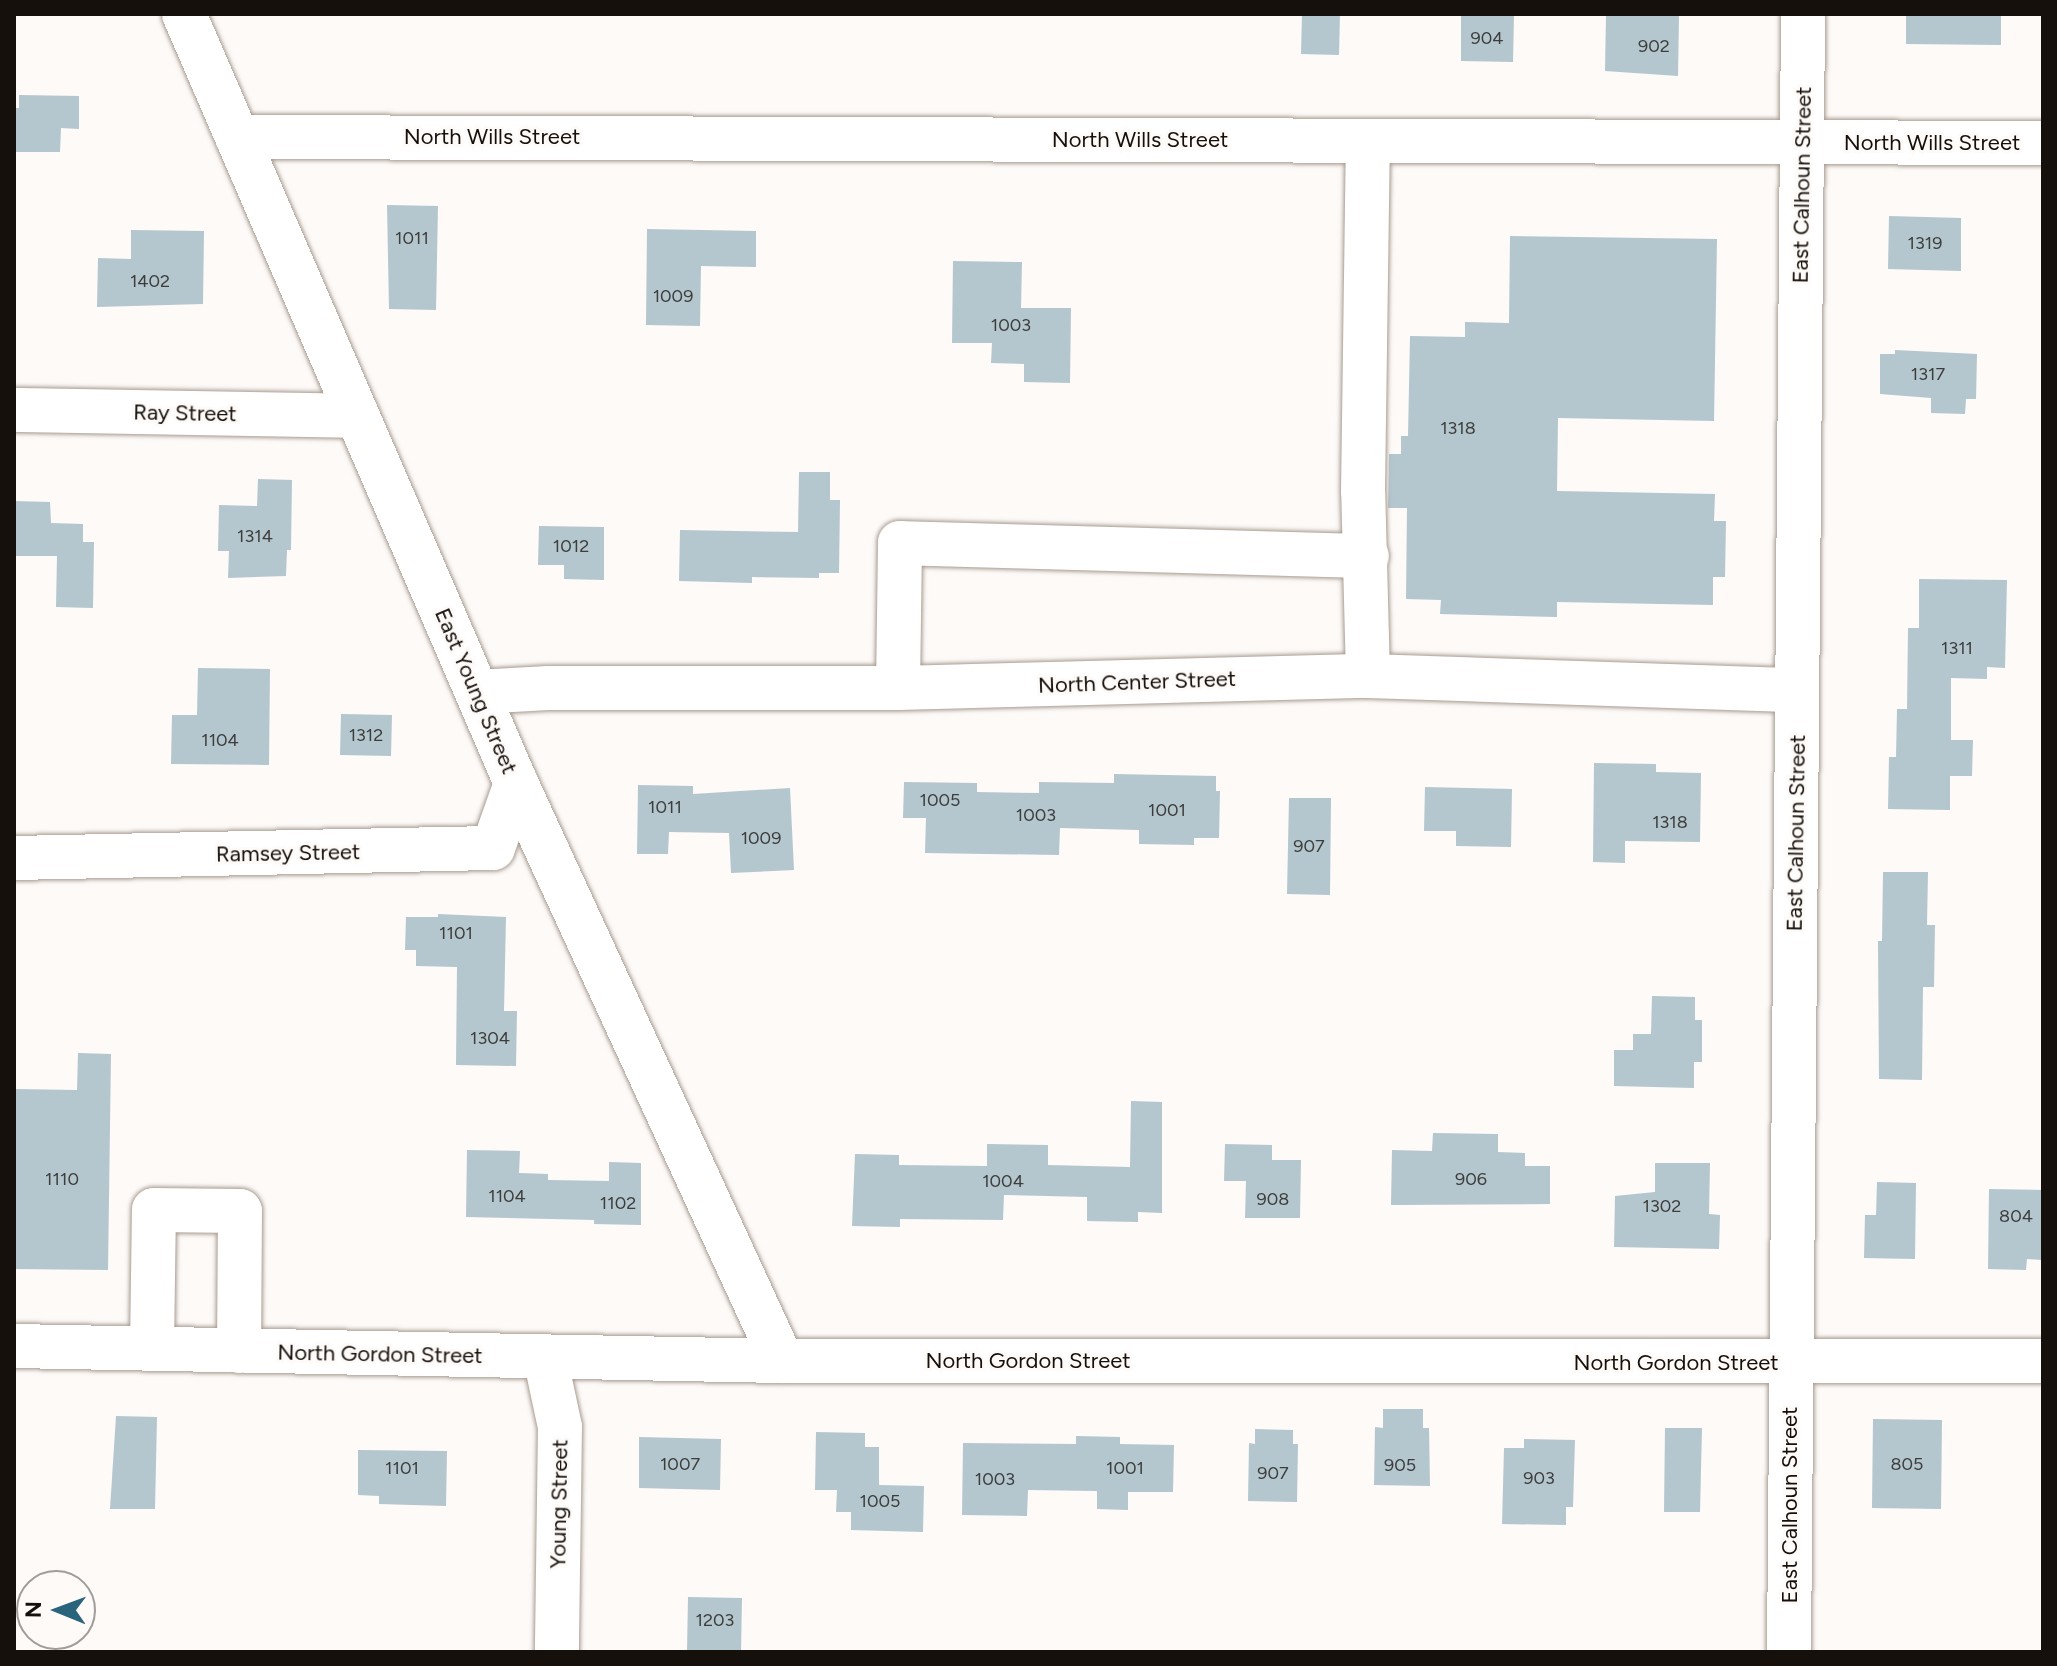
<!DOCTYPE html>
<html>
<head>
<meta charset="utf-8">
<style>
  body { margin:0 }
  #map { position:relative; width:2057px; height:1666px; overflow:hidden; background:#fdfaf8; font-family:Figtree,sans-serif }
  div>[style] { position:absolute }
  .building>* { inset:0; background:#b4c6ce }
  .roads { filter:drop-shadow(0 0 2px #a89b8f) drop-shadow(0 0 2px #a89b8f) }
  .minor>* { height:44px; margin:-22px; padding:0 22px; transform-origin:22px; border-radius:22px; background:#fff }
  span { translate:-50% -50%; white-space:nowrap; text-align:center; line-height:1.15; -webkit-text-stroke:6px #fdfaf8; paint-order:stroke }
  .number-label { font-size:18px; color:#3d3e3c }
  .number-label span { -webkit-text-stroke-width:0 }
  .street-label { font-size:22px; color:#15100c }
  .frame { position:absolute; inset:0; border:16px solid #15100c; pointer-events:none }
  .north { position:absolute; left:16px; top:1570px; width:80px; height:80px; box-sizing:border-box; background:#fdfaf8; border:2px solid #a09c9a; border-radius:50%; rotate:271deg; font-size:22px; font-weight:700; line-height:32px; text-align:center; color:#15100c }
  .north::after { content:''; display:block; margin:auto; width:28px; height:36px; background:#29637c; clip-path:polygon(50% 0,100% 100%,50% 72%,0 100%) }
</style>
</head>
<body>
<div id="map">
  <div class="building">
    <div style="clip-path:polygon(1302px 14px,1340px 14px,1339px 55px,1301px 54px)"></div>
    <div style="clip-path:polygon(1461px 14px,1514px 14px,1513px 62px,1461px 61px)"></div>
    <div style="clip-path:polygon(1906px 14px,2001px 14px,2001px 45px,1906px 44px)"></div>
    <div style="clip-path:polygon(1606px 15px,1679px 16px,1678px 76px,1605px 71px)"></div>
    <div style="clip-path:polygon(19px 95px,79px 96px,79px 129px,61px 128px,60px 152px,14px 152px,14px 108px,19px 108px)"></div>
    <div style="clip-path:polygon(387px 205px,438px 206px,436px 310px,389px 309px)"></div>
    <div style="clip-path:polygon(1889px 216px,1961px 218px,1961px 271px,1888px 269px)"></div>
    <div style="clip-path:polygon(647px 229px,756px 231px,756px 267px,701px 266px,700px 326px,646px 325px)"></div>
    <div style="clip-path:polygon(131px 230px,204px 231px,203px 304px,97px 307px,98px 258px,131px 259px)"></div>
    <div style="clip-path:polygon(1510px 236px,1717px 239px,1714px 421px,1558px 418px,1557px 491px,1715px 494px,1714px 521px,1726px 521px,1725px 577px,1713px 577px,1713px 605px,1557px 602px,1557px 617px,1440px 614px,1441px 600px,1406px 599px,1407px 508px,1388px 508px,1389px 454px,1401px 454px,1401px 436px,1408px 436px,1410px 336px,1465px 337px,1465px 322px,1509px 323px)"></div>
    <div style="clip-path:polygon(953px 261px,1022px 262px,1021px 308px,1071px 308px,1070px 383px,1024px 382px,1024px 364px,991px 363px,992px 343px,952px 343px)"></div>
    <div style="clip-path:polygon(1895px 350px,1977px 354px,1976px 399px,1966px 399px,1965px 414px,1931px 413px,1931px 398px,1880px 394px,1880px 354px,1895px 354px)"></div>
    <div style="clip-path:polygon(799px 472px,830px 472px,830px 500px,840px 500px,839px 573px,819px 573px,819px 578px,752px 577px,752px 583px,679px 581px,680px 530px,798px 532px)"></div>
    <div style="clip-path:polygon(258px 479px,292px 480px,291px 550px,287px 550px,286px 576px,228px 578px,229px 551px,218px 551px,219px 505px,257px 506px)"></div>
    <div style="clip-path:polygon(14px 501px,50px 502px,51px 523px,83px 524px,83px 542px,94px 542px,93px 608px,56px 607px,57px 556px,14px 556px)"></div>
    <div style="clip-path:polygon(539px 526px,604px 527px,604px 580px,564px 579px,564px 565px,538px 565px)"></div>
    <div style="clip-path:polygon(1919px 579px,2007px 580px,2005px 668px,1987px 667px,1987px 679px,1951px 678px,1951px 740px,1973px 740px,1972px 776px,1950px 776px,1950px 810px,1888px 809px,1889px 757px,1896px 757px,1897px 709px,1907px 709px,1908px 628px,1919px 628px)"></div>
    <div style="clip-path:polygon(198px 668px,270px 669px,269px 765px,171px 764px,172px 715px,197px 715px)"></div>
    <div style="clip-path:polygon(341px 714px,392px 715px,391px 756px,340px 755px)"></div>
    <div style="clip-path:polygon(1594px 763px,1656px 764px,1656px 772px,1701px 773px,1700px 842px,1625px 841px,1625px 863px,1593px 862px)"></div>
    <div style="clip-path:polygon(1114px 774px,1216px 776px,1216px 791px,1220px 791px,1219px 838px,1194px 838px,1194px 845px,1139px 844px,1139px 830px,1060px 828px,1059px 855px,925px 853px,926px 818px,903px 818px,904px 782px,977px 783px,977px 792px,1039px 793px,1039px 782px,1114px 783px)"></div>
    <div style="clip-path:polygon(638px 785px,693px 786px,693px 794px,790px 788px,794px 870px,731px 873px,729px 833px,669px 832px,668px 854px,637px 854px)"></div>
    <div style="clip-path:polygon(1425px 787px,1512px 789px,1511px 847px,1456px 846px,1456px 831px,1424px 831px)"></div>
    <div style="clip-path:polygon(1289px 798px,1331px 798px,1330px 895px,1287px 894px)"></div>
    <div style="clip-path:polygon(1883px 872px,1928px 872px,1927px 925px,1935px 925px,1934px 987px,1923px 987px,1922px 1080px,1879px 1079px,1878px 941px,1882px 941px)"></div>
    <div style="clip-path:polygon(438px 914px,506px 917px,504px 1011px,517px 1011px,516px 1066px,456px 1065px,457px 967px,416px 966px,416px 950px,405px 950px,406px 917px,438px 917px)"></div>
    <div style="clip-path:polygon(1652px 996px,1695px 997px,1695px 1020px,1702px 1020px,1702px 1062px,1694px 1062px,1694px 1088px,1614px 1086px,1614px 1050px,1633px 1050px,1633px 1034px,1651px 1034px)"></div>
    <div style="clip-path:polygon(78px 1053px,111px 1054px,108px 1270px,14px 1269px,14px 1089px,77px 1090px)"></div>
    <div style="clip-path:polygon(1131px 1101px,1162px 1102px,1162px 1213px,1138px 1212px,1138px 1222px,1087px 1221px,1087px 1197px,1004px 1195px,1003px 1220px,900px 1219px,900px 1227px,852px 1226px,855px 1154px,899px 1155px,899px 1165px,987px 1166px,987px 1144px,1048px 1145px,1048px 1165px,1130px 1167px)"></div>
    <div style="clip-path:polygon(1433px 1133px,1498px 1134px,1498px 1152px,1525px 1153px,1525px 1166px,1550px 1166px,1550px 1204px,1391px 1205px,1392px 1150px,1432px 1151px)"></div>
    <div style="clip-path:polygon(1225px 1144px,1272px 1145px,1272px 1160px,1301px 1160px,1300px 1218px,1245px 1218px,1246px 1181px,1224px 1181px)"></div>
    <div style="clip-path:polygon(467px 1150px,520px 1151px,519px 1173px,548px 1174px,548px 1180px,609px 1181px,609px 1162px,641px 1163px,641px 1225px,594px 1224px,594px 1220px,466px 1217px)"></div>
    <div style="clip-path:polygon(1655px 1163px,1710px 1163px,1709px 1214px,1720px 1215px,1719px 1249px,1614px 1247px,1615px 1196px,1655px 1192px)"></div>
    <div style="clip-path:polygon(1877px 1182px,1916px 1183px,1915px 1259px,1864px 1258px,1865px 1215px,1876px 1215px)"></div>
    <div style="clip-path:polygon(1989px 1189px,2043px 1190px,2042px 1260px,2027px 1259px,2026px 1270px,1988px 1269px)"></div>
    <div style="clip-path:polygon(1383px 1409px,1423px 1409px,1423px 1428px,1429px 1428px,1430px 1486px,1374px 1485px,1375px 1427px,1383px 1428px)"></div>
    <div style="clip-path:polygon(116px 1416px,157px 1417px,155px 1509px,110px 1509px)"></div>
    <div style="clip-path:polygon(1873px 1419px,1942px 1420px,1941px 1509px,1872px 1508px)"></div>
    <div style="clip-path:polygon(1665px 1428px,1702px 1428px,1700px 1512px,1664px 1512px)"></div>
    <div style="clip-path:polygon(1255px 1429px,1293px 1430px,1293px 1444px,1298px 1444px,1297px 1502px,1248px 1501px,1249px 1443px,1255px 1444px)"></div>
    <div style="clip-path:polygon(816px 1432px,865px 1433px,865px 1447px,879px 1447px,879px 1485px,924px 1486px,923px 1532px,851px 1530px,851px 1512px,836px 1512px,837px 1490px,815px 1490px)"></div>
    <div style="clip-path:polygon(1076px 1436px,1120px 1437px,1120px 1444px,1174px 1445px,1173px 1492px,1128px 1492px,1128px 1510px,1097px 1509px,1097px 1491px,1028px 1490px,1027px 1516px,962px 1515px,963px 1443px,1076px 1444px)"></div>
    <div style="clip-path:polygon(639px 1437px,721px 1439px,720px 1490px,639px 1488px)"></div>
    <div style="clip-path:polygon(1524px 1439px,1575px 1440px,1573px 1507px,1566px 1507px,1566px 1525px,1502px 1524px,1504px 1448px,1524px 1448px)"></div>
    <div style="clip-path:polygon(358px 1450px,447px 1451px,446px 1506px,379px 1504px,379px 1496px,358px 1495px)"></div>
    <div style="clip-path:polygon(688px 1597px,742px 1598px,741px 1652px,687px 1652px)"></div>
  </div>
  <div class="roads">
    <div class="minor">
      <div style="left:184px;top:14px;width:838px;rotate:66.65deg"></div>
      <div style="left:516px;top:783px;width:636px;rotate:65.29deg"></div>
      <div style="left:237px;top:137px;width:1806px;rotate:0.19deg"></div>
      <div style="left:14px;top:410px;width:343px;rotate:1deg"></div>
      <div style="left:1368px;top:676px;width:185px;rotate:-91.5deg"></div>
      <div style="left:1363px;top:491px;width:350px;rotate:-89.2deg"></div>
      <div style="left:898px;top:688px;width:145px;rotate:-89.2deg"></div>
      <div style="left:900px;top:543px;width:467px;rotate:1.6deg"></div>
      <div style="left:477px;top:692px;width:71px;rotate:-3.2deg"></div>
      <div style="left:548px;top:688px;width:350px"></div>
      <div style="left:898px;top:688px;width:470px;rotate:-1.5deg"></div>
      <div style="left:1368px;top:676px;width:429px;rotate:1.9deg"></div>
      <div style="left:14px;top:858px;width:479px;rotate:-1.2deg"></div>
      <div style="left:493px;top:848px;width:69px;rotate:-70.5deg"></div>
      <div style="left:14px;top:1346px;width:768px;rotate:1.12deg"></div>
      <div style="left:782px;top:1361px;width:1261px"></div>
      <div style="left:152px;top:1349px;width:139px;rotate:-89.2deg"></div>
      <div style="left:154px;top:1210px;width:86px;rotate:0.7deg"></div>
      <div style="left:240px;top:1211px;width:140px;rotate:90.4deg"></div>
      <div style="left:545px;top:1357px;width:72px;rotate:77.9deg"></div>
      <div style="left:560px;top:1427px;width:225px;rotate:90.8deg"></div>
      <div style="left:1789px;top:1652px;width:1638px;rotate:-89.51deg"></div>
    </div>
  </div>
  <div class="number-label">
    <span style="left:1487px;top:38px">904</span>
    <span style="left:1654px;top:46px">902</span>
    <span style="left:412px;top:238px">1011</span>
    <span style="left:1925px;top:243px">1319</span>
    <span style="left:150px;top:281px">1402</span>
    <span style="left:673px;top:296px">1009</span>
    <span style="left:1011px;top:325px">1003</span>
    <span style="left:1928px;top:374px">1317</span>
    <span style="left:1458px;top:428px">1318</span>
    <span style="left:255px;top:536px">1314</span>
    <span style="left:571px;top:546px">1012</span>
    <span style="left:1957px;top:648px">1311</span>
    <span style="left:366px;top:735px">1312</span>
    <span style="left:220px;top:740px">1104</span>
    <span style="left:940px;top:800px">1005</span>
    <span style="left:665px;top:807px">1011</span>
    <span style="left:1167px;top:810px">1001</span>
    <span style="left:1036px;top:815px">1003</span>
    <span style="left:1670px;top:822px">1318</span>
    <span style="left:761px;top:838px">1009</span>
    <span style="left:1309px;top:846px">907</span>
    <span style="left:456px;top:933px">1101</span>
    <span style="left:490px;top:1038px">1304</span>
    <span style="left:62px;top:1179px">1110</span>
    <span style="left:1471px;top:1179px">906</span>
    <span style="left:1003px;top:1181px">1004</span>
    <span style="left:507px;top:1196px">1104</span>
    <span style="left:1273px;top:1199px">908</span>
    <span style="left:618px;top:1203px">1102</span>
    <span style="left:1662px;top:1206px">1302</span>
    <span style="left:2016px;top:1216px">804</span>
    <span style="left:680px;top:1464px">1007</span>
    <span style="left:1907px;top:1464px">805</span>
    <span style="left:1400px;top:1465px">905</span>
    <span style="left:402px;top:1468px">1101</span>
    <span style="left:1125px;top:1468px">1001</span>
    <span style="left:1273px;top:1473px">907</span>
    <span style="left:1539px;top:1478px">903</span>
    <span style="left:995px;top:1479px">1003</span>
    <span style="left:880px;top:1501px">1005</span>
    <span style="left:715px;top:1620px">1203</span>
  </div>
  <div class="street-label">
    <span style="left:492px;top:137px">North Wills Street</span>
    <span style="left:1140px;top:140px">North Wills Street</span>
    <span style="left:1932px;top:143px">North Wills Street</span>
    <span style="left:1802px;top:185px;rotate:-89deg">East Calhoun Street</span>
    <span style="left:185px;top:413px;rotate:1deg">Ray Street</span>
    <span style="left:1137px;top:682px;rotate:-2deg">North Center Street</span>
    <span style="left:476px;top:691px;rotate:67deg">East Young Street</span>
    <span style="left:1796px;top:833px;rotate:-89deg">East Calhoun Street</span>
    <span style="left:288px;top:853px;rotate:-1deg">Ramsey Street</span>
    <span style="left:380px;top:1354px;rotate:1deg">North Gordon Street</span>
    <span style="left:1028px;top:1361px">North Gordon Street</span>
    <span style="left:1676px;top:1363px">North Gordon Street</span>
    <span style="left:559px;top:1504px;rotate:-89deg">Young Street</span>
    <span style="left:1790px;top:1505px;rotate:-90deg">East Calhoun Street</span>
  </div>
  <div class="frame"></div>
  <div class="north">N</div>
</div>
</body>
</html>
